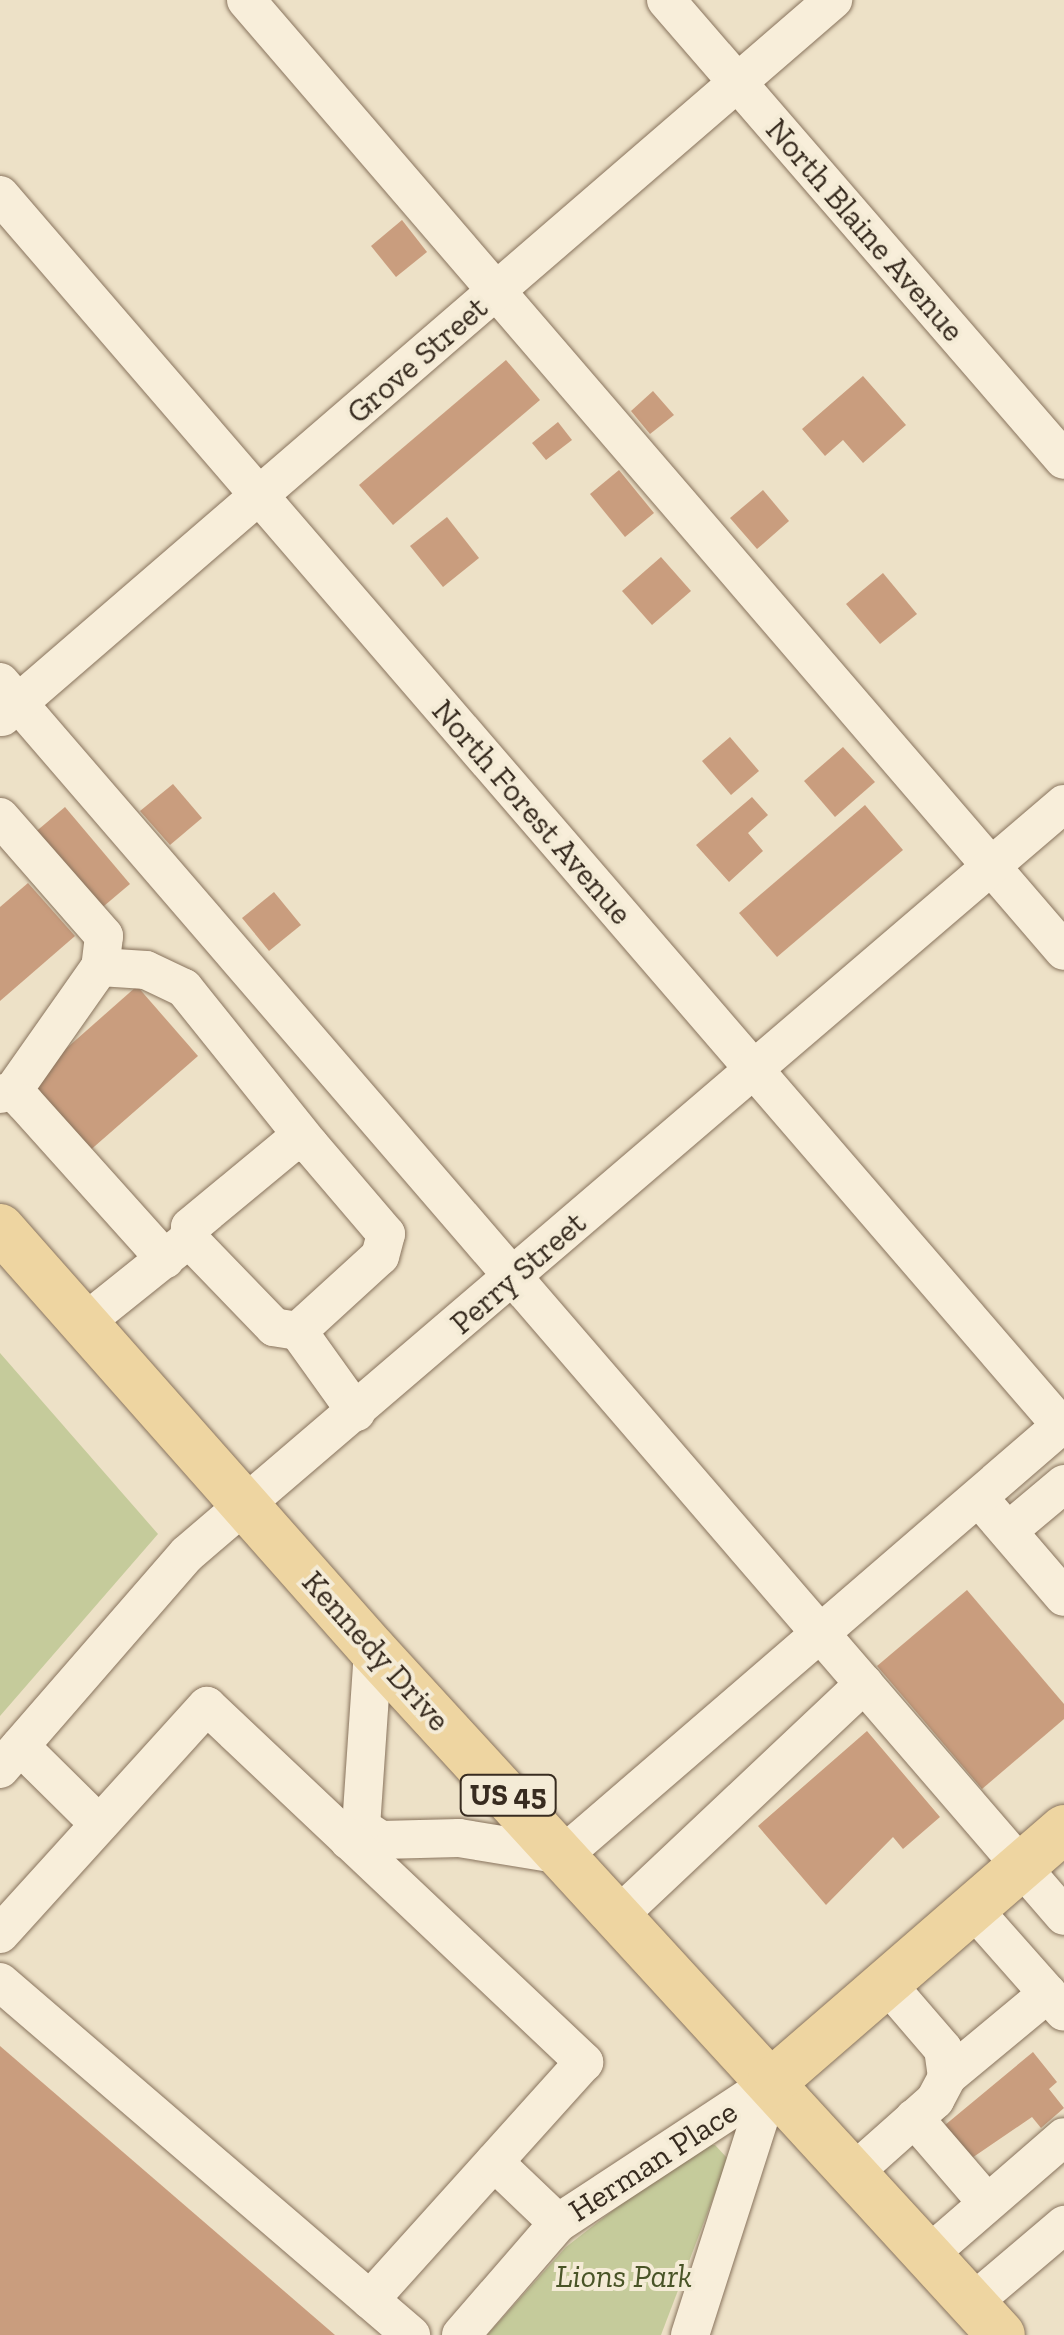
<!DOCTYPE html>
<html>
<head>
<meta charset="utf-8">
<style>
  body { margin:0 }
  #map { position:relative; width:1064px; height:2335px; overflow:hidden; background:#ede1c7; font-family:"Zilla Slab",serif }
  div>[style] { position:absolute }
  .green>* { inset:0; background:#c5cb9b }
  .building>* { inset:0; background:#c99d7e }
  .roads { filter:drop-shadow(0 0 2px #88735d) drop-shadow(0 0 2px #88735d) }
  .minor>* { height:38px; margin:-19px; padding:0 19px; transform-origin:19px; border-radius:19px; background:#f8eeda }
  .major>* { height:48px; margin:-24px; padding:0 24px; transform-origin:24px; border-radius:24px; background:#eed5a1 }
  span { translate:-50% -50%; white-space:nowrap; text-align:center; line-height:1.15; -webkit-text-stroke:8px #f4ebd6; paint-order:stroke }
  .shield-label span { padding:2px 8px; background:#f4ebd6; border:2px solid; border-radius:8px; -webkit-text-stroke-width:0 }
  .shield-label { font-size:30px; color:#382c20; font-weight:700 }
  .street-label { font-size:32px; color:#382c20 }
  .park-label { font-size:32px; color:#495427; font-style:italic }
</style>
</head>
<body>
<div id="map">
  <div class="green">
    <div style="clip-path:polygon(0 1353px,158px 1534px,0 1716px)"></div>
    <div style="clip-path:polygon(706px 2145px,715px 2145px,728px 2159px,661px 2335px,487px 2335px,566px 2247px,684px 2155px)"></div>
  </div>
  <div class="building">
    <div style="clip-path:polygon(402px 220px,427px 252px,396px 277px,371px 246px)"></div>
    <div style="clip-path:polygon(506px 360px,540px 400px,393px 525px,359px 485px)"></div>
    <div style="clip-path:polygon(863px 376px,906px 425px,863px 463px,843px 440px,825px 456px,802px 429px)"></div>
    <div style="clip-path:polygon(653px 391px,674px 415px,650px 434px,631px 411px)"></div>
    <div style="clip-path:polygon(558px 422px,572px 440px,546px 460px,532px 443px)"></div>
    <div style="clip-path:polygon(619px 470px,654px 513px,625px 537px,590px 494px)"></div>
    <div style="clip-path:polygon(763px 490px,789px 521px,757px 549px,730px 518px)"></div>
    <div style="clip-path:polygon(447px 517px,479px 558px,443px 587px,410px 546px)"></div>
    <div style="clip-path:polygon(661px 557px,691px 591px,652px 625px,622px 591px)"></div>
    <div style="clip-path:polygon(883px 573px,917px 614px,880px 644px,846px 604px)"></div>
    <div style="clip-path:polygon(730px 737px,759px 771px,731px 795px,702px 761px)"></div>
    <div style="clip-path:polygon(843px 747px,875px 782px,835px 817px,804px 781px)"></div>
    <div style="clip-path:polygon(173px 784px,202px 818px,170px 845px,140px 811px)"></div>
    <div style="clip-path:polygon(752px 797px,768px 815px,748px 833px,763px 851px,729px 882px,696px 845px)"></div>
    <div style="clip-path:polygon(865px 805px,903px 850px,777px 957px,739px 913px)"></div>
    <div style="clip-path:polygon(65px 807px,130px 884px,98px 911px,33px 834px)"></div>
    <div style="clip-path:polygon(28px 883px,75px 936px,0 1001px,0 907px)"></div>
    <div style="clip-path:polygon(274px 892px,301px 925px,269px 951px,242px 918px)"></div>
    <div style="clip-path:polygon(137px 986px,198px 1056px,87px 1153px,26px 1084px)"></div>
    <div style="clip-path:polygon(967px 1590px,1064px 1704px,1064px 1719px,982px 1789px,877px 1666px)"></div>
    <div style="clip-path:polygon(867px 1731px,940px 1817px,903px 1849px,893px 1837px,826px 1905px,758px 1826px)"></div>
    <div style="clip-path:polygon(0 2046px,335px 2335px,0 2335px)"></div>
    <div style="clip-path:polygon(1033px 2052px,1057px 2082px,1049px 2089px,1064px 2108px,1041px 2128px,1032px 2117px,966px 2162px,939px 2130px)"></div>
  </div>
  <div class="roads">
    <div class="minor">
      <div style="left:246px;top:0;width:1254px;rotate:49.3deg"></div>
      <div style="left:666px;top:0;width:608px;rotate:49.13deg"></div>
      <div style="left:0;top:195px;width:1629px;rotate:49.23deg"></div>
      <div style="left:0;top:682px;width:1629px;rotate:49.23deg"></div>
      <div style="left:2px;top:717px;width:1098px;rotate:-40.79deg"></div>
      <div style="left:0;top:817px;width:158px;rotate:48.8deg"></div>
      <div style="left:104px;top:936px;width:31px;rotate:97deg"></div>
      <div style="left:100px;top:967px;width:151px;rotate:125.1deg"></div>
      <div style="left:100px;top:967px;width:46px;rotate:3.7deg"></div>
      <div style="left:146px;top:970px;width:42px;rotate:25.3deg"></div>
      <div style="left:184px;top:988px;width:201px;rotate:51.3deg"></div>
      <div style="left:0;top:1094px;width:13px;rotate:-13deg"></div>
      <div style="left:13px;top:1091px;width:17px;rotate:45deg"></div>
      <div style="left:25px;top:1103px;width:210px;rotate:48.1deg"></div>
      <div style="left:84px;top:1323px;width:134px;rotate:-38.7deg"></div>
      <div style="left:189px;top:1239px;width:12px;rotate:-85deg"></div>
      <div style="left:190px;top:1227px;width:135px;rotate:-39.6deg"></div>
      <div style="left:294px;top:1141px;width:16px;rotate:14deg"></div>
      <div style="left:310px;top:1145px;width:117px;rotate:49.5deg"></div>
      <div style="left:386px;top:1234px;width:23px;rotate:105deg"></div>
      <div style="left:380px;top:1256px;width:111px;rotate:137.6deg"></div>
      <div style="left:298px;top:1331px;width:24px;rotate:-171deg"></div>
      <div style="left:274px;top:1327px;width:122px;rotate:-134deg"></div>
      <div style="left:298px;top:1331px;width:100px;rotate:54.4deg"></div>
      <div style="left:979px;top:1498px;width:130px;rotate:49.4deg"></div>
      <div style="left:1008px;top:1531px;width:73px;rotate:-40deg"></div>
      <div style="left:20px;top:1746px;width:111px;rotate:44.6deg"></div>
      <div style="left:0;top:1769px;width:285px;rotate:-49deg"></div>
      <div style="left:187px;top:1554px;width:1154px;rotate:-40.54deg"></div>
      <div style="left:361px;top:1827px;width:24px;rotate:33deg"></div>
      <div style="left:381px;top:1840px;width:78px;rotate:-1.5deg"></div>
      <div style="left:459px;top:1838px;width:105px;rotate:9.3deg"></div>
      <div style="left:563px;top:1855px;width:662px;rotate:-40.77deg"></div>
      <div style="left:349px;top:1841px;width:18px;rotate:-49deg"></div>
      <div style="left:361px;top:1827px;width:177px;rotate:-86.1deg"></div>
      <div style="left:973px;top:1909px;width:137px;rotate:48.5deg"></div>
      <div style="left:619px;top:1915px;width:337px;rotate:-43.3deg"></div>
      <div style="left:0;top:1934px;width:308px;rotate:-47.8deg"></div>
      <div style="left:207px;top:1706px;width:519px;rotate:43.36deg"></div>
      <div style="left:584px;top:2062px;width:320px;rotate:132deg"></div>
      <div style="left:0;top:1982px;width:542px;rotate:40.66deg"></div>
      <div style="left:947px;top:2077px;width:131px;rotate:-39.7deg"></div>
      <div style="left:914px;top:2118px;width:112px;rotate:49.3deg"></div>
      <div style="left:494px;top:2162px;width:88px;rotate:43.6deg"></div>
      <div style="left:853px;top:2173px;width:110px;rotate:-41.7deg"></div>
      <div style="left:935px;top:2100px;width:26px;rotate:-62deg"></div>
      <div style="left:947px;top:2077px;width:28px;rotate:-98deg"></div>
      <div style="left:943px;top:2049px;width:86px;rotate:-130.7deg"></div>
      <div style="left:928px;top:2255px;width:180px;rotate:-40.9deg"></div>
      <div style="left:972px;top:2303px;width:121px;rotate:-40.3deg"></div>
      <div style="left:461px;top:2335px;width:148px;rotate:-49.1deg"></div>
      <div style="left:558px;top:2223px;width:255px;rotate:-33.3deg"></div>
      <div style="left:690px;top:2335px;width:265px;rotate:-72.2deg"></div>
    </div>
    <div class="major">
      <div style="left:0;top:1228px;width:563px;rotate:48.53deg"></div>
      <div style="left:373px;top:1650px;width:929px;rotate:47.49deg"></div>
      <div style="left:771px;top:2083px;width:388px;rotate:-40.9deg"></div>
    </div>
  </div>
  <div class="shield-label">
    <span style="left:508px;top:1795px">US 45</span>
  </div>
  <div class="street-label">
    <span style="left:865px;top:230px;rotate:49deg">North Blaine Avenue</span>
    <span style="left:417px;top:360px;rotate:-41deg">Grove Street</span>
    <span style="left:532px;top:812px;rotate:49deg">North Forest Avenue</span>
    <span style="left:518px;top:1273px;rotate:-41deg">Perry Street</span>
    <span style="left:376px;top:1651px;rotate:48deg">Kennedy Drive</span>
    <span style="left:653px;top:2161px;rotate:-33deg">Herman Place</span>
  </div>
  <div class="park-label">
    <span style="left:624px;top:2276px">Lions Park</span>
  </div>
</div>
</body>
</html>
